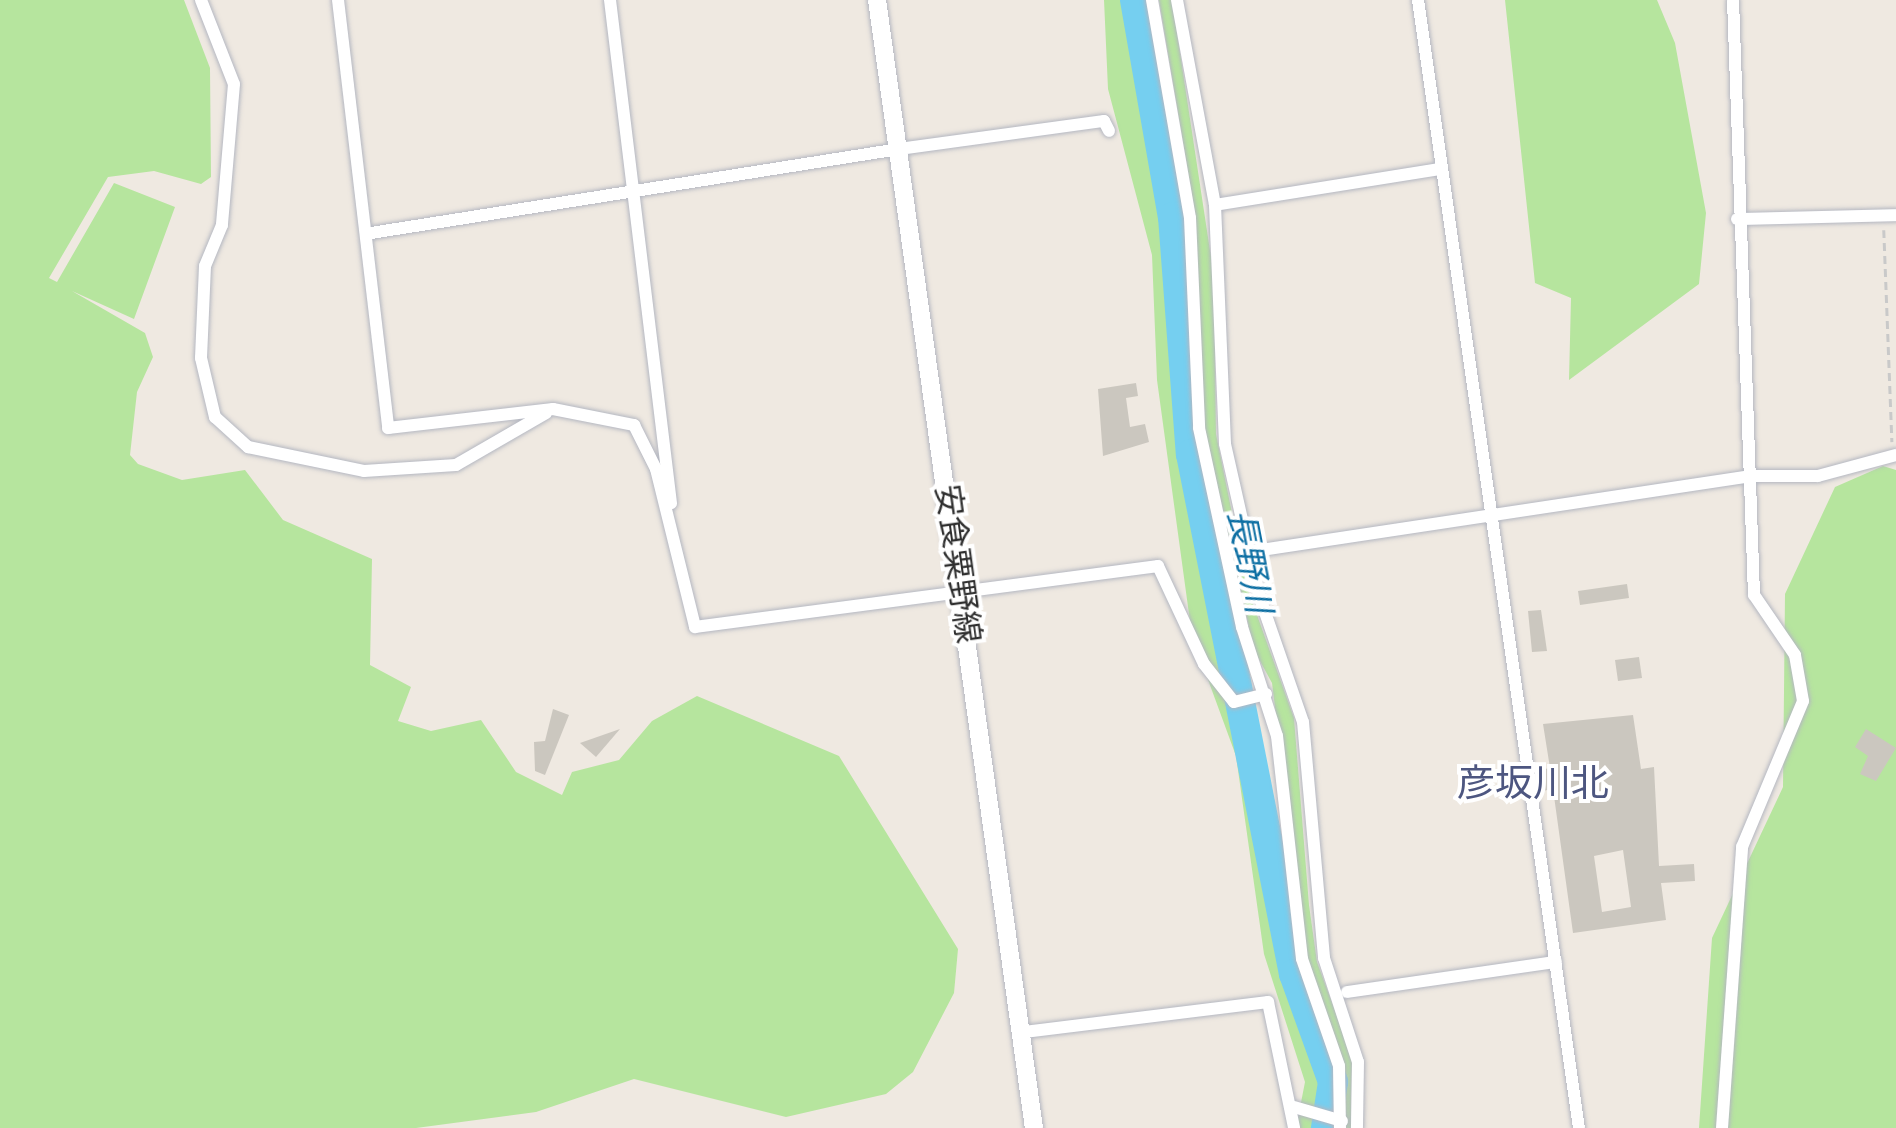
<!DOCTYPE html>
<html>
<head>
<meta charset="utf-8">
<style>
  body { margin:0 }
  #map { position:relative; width:1896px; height:1128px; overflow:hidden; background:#efe9e1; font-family:"Archivo Narrow","Noto Sans JP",sans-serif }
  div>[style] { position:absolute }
  .green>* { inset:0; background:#b6e59e }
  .river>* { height:30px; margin:-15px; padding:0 15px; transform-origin:15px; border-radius:15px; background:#75cff0 }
  .building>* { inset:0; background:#cbc7bf }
  .path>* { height:2.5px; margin-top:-1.25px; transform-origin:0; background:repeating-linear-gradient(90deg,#c9c9c9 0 8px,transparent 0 13px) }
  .roads { filter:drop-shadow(0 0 2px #b4b7c1) drop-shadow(0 0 2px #b4b7c1) }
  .street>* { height:12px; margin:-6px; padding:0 6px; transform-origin:6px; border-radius:6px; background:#fff }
  .secondary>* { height:18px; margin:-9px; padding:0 9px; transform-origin:9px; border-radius:9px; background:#fff }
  span { translate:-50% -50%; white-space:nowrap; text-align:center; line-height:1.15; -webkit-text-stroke:8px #fff; paint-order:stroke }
  .street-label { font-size:32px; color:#2e2e2e }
  .water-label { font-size:35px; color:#0d6fa3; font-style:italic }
  .quarter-label { font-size:38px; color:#4d5680 }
</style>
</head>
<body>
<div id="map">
  <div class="green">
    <div style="clip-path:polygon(0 0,184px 0,210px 68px,211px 177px,201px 184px,154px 171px,108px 177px,49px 278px,57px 282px,114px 183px,175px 207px,134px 319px,72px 291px,145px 333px,153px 357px,137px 392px,130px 455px,138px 464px,182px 480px,245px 470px,283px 520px,372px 559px,370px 665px,411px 687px,398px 721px,431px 731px,481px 720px,516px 772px,562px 795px,572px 772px,619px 760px,652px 721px,697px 696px,839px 756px,958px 949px,954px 993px,913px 1072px,886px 1094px,786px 1117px,634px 1079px,536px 1112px,416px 1128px,0 1128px)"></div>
    <div style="clip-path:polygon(1104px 0,1130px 0,1166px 216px,1193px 497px,1214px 614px,1257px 744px,1289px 969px,1321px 1091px,1318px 1128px,1296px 1128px,1305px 1082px,1264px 954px,1236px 756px,1192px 636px,1157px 380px,1152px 255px,1108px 89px)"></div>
    <div style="clip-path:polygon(1159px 0,1172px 0,1214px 277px,1216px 434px,1247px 587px,1294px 718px,1309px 905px,1317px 962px,1352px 1057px,1351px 1128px,1343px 1128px,1343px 1071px,1306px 958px,1272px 683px,1254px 650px,1205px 429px,1195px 213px)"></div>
    <div style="clip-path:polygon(1505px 0,1657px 0,1675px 43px,1706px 213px,1699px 284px,1569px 380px,1571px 298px,1535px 283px)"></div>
    <div style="clip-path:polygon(1883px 466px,1896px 470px,1896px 1128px,1699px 1128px,1712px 938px,1783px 787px,1785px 594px,1835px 487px)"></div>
  </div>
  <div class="river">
    <div style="left:1135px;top:0;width:220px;rotate:80.1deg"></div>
    <div style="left:1173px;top:217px;width:238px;rotate:85.7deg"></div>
    <div style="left:1191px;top:454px;width:530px;rotate:78.8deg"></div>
    <div style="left:1294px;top:974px;width:115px;rotate:70.1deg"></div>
    <div style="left:1333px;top:1082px;width:47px;rotate:98.7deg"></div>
  </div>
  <div class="building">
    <div style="clip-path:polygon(1136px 383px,1138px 396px,1126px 398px,1130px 427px,1145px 424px,1149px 442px,1103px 456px,1098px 389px)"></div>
    <div style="clip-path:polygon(1627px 584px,1629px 598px,1580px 605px,1578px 591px)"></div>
    <div style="clip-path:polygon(1541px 610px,1547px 651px,1532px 652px,1528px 611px)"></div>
    <div style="clip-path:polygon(1639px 657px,1642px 678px,1618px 681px,1615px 660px)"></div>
    <div style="clip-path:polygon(553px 709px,569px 715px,545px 775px,535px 771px,534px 742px,545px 741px)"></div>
    <div style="clip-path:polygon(evenodd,1633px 715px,1641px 769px,1654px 767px,1659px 866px,1694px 864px,1695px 881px,1661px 883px,1666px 920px,1573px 933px,1553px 789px,1542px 791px,1539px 770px,1550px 768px,1543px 724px,1633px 715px,1623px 850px,1631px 907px,1602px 912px,1594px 856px,1623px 850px)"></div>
    <div style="clip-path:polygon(620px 729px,596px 757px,580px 743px)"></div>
    <div style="clip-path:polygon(1866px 729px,1896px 748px,1876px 781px,1860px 774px,1868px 756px,1855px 747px)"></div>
  </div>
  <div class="path">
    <div style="left:1884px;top:230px;width:212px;rotate:87.8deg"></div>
  </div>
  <div class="roads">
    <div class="street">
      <div style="left:201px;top:0;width:90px;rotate:68.6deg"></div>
      <div style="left:234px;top:84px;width:142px;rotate:94.9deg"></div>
      <div style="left:222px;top:225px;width:44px;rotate:112.5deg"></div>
      <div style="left:205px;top:266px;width:92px;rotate:92.5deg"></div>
      <div style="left:201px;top:358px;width:61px;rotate:76.7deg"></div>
      <div style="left:215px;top:417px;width:45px;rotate:42.3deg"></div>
      <div style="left:248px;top:447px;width:118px;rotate:11.7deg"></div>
      <div style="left:364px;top:471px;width:92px;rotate:-3.7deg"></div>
      <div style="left:456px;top:465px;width:104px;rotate:-30deg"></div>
      <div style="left:338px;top:0;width:431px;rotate:83.3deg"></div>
      <div style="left:388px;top:428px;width:166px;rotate:-6.6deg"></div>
      <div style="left:553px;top:409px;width:83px;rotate:11.2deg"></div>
      <div style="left:634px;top:425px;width:49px;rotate:63.4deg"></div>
      <div style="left:656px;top:469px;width:163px;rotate:76.1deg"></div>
      <div style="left:695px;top:627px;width:467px;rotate:-7.5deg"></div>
      <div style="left:1158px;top:566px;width:108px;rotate:64.9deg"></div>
      <div style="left:1204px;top:664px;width:48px;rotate:51.7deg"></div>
      <div style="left:1234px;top:702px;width:33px;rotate:-14deg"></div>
      <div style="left:610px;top:0;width:507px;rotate:83.09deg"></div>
      <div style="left:1152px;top:0;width:221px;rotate:80.1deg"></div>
      <div style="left:1190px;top:218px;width:210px;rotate:87.5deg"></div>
      <div style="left:1199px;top:428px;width:204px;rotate:77.8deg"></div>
      <div style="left:1242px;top:627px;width:114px;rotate:72.2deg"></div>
      <div style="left:1277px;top:736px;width:224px;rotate:83.6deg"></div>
      <div style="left:1302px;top:959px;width:113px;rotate:70.9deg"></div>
      <div style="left:1339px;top:1066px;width:62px;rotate:89.1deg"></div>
      <div style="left:1177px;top:0;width:208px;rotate:79.5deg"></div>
      <div style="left:1215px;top:205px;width:239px;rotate:87.6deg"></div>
      <div style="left:1225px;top:444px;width:155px;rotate:77.3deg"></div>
      <div style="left:1259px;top:595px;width:134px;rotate:70.9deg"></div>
      <div style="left:1303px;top:722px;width:237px;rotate:84.9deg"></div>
      <div style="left:1324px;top:958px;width:109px;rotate:71.9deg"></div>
      <div style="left:1358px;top:1062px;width:66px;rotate:90.9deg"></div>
      <div style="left:1418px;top:0;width:1139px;rotate:81.88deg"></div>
      <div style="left:1215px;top:205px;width:228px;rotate:-9.1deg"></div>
      <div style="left:1737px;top:219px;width:159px;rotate:-1.4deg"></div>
      <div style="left:371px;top:233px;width:535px;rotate:-9.04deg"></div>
      <div style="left:899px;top:149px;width:207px;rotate:-7.8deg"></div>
      <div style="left:1104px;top:121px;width:11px;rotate:63deg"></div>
      <div style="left:1248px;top:552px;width:509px;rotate:-8.59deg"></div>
      <div style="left:1751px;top:476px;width:67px"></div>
      <div style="left:1818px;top:476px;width:81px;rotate:-15.1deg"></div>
      <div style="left:1347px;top:992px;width:211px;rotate:-8.2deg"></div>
      <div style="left:1024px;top:1032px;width:246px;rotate:-7deg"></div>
      <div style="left:1268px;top:1002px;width:129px;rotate:78.3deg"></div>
      <div style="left:1294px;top:1107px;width:50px;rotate:16.3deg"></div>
      <div style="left:1722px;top:1128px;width:282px;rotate:-85.9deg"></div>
      <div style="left:1742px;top:847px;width:158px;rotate:-67.3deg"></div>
      <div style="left:1803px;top:701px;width:47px;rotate:-99.9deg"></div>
      <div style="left:1795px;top:655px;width:73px;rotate:-124.3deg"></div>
      <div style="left:1754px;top:595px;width:595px;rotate:-92.02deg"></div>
    </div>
    <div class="secondary">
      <div style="left:877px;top:0;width:1139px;rotate:82.08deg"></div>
    </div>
  </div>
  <div class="street-label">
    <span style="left:958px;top:564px;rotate:82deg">安食粟野線</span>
  </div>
  <div class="water-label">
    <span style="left:1250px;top:561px;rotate:79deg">長野川</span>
  </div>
  <div class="quarter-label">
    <span style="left:1533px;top:783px">彦坂川北</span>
  </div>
</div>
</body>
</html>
